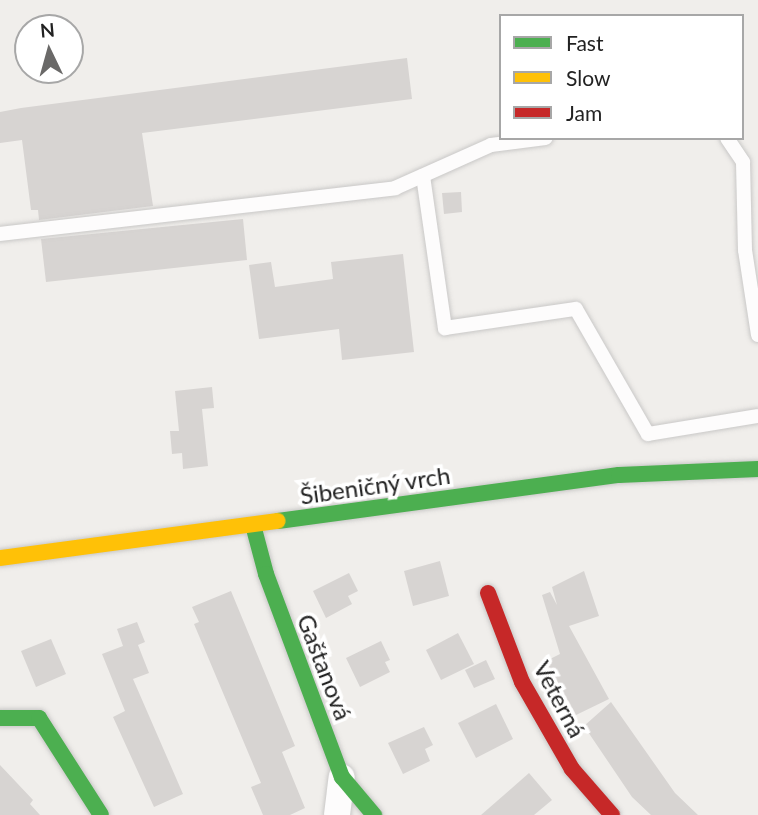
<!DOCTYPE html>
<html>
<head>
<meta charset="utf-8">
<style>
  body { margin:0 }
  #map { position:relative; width:758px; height:815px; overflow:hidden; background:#f0eeeb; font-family:Lato,sans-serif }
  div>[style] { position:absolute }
  .building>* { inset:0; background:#d7d4d2 }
  .roads { filter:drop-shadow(0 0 2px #c9c8c7) drop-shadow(0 0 2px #c9c8c7) }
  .lane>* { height:14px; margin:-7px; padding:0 7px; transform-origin:7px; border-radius:7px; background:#fdfcfc }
  .street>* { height:26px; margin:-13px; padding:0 13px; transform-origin:13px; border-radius:13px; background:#fdfcfc }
  .fast>* { height:16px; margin:-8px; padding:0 8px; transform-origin:8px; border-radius:8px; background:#4caf50 }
  .slow>* { height:16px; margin:-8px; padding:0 8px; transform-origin:8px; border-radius:8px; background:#ffc107 }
  .jam>* { height:16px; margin:-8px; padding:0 8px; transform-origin:8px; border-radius:8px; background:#c62828 }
  span { translate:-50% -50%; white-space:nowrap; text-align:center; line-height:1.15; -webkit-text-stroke:7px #fff; paint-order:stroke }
  .street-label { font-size:24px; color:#222 }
  .legend { position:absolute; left:499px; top:14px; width:245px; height:126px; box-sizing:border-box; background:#fff; border:2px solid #a7a7a7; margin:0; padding:9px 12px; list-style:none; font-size:21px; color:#222 }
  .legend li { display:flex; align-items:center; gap:14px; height:35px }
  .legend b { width:35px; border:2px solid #a7a7a7 }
  .north { position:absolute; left:14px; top:14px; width:70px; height:70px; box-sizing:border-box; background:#fff; border:2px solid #a7a7a7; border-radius:50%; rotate:355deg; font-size:19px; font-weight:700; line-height:28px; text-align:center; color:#222 }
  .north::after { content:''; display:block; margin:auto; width:24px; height:32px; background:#6a6968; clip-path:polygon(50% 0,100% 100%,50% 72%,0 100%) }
</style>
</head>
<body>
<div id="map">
  <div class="building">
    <div style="clip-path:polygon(407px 58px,412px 99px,142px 133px,153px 206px,39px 220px,38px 210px,31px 210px,22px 140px,0 143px,0 112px,21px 108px)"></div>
    <div style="clip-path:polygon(461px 192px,462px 212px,444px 214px,442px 193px)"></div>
    <div style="clip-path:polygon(243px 219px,247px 260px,46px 282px,41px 239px)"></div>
    <div style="clip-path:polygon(403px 254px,414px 352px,342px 360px,339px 329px,259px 339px,249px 265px,271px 262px,275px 287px,333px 279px,331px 262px)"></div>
    <div style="clip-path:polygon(212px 387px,214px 408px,202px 409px,208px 466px,183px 469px,182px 453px,172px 454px,170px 431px,179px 431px,175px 391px)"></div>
    <div style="clip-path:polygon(440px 561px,449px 596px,413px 606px,404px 571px)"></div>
    <div style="clip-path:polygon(584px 571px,599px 616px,569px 626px,609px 699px,576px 715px,546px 661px,560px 654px,542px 595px,550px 592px,557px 605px,552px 587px)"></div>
    <div style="clip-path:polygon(349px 573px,358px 591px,348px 596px,352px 604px,326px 618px,313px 591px)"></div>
    <div style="clip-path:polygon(231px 591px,295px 746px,282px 752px,305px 808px,290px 815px,263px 815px,251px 787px,261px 783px,194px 624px,199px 622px,192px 607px)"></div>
    <div style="clip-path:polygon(137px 622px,145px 642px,138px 645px,149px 673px,133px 679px,183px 794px,154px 807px,113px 717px,125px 711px,102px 654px,123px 646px,117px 629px)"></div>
    <div style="clip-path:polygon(458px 633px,474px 664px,441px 680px,426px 650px)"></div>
    <div style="clip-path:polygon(51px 639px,66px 674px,36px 687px,21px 651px)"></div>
    <div style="clip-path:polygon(381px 641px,390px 660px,385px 662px,390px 672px,360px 687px,346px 658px)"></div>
    <div style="clip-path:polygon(486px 660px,495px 679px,474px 688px,465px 670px)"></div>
    <div style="clip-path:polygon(611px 702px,675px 793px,698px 815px,651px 815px,632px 797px,584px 726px)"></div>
    <div style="clip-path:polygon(496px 704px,513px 739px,476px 758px,458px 723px)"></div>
    <div style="clip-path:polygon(424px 727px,433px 745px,425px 749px,430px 761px,403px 774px,388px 743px)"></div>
    <div style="clip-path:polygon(0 765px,33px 800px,30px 804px,40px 815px,0 815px)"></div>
    <div style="clip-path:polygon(529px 773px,552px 800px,534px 815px,481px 815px)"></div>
  </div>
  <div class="roads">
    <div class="lane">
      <div style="left:727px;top:138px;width:29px;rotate:56deg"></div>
      <div style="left:743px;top:162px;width:88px;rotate:88.7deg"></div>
      <div style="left:745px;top:250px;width:86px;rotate:81.3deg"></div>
      <div style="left:423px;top:176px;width:154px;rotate:81.8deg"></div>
      <div style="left:445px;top:328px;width:132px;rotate:-8.3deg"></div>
      <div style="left:576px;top:309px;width:144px;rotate:60.1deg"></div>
      <div style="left:648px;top:434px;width:111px;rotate:-9.3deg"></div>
      <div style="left:0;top:234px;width:398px;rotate:-6.6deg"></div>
      <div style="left:395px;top:188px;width:105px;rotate:-24.1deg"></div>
      <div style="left:491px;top:145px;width:55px;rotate:-7.3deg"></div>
    </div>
    <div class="street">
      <div style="left:337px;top:815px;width:38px;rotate:-83deg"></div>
    </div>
    <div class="fast">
      <div style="left:278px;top:521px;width:344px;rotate:-7.7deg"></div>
      <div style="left:619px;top:475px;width:139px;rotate:-2.5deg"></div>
      <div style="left:253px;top:525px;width:51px;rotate:75.1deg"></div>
      <div style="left:266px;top:574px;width:217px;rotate:69.5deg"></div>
      <div style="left:342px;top:777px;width:50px;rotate:49.9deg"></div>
      <div style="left:0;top:718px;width:39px"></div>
      <div style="left:39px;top:718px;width:115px;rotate:57.4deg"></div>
    </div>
    <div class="slow">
      <div style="left:0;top:558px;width:280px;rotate:-7.6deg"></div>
    </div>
    <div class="jam">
      <div style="left:488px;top:593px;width:95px;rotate:69.1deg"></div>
      <div style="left:522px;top:682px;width:100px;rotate:60.1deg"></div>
      <div style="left:572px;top:769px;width:61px;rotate:49deg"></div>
    </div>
  </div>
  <div class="street-label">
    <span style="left:375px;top:485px;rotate:-8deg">Šibeničný vrch</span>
    <span style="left:325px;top:667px;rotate:69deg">Gaštanová</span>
    <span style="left:560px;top:699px;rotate:62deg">Veterná</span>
  </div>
  <ul class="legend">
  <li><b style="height:9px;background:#4caf50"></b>Fast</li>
  <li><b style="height:9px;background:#ffc107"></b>Slow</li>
  <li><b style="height:9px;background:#c62828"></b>Jam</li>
  </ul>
  <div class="north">N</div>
</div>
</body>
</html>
